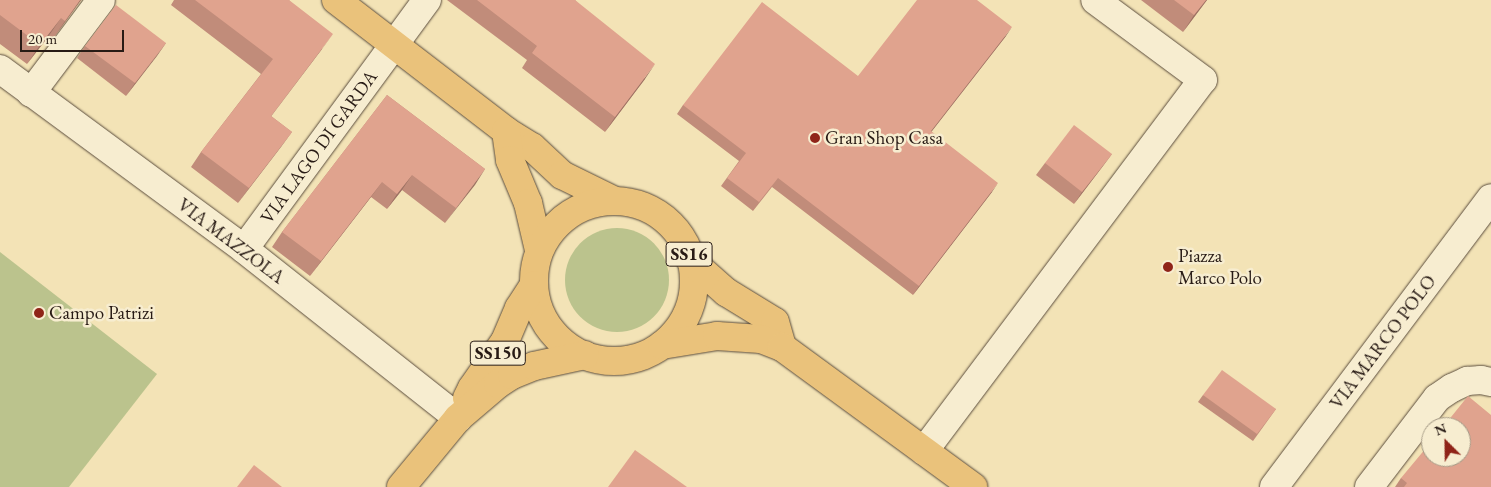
<!DOCTYPE html>
<html>
<head>
<meta charset="utf-8">
<style>
  body { margin:0 }
  #map { position:relative; width:1491px; height:487px; overflow:hidden; background:#f3e3b6; font-family:"EB Garamond",serif }
  div>[style] { position:absolute }
  .green>* { inset:0; background:#bbc38d }
  .round { border-radius:50% }
  .roads { filter:drop-shadow(0 0 1px #5b4d3d) drop-shadow(0 0 1px #5b4d3d) }
  .minor>* { height:28px; margin:-14px; padding:0 14px; transform-origin:14px; border-radius:14px; background:#f7edd0 }
  .major>* { height:28px; margin:-14px; padding:0 14px; transform-origin:14px; border-radius:14px; background:#eac27b }
  .major>.ring { margin:-14px; padding:0; box-sizing:content-box; background:none; border:28px solid #eac27b; border-radius:50% }
  .wall>* { inset:0; background:#c18c7a }
  .shaded-wall>* { inset:0; background:#9d7263 }
  .building>* { inset:0; background:#e0a38e }
  .dots>* { width:14px; height:14px; translate:-50% -50%; box-sizing:border-box; border:2px solid #f7edd0; border-radius:50% }
  span { translate:-50% -50%; white-space:nowrap; text-align:center; line-height:1.15; -webkit-text-stroke:5px #f7edd0; paint-order:stroke }
  .shield-label span { padding:1px 4px; background:#f7edd0; border:1px solid; border-radius:4px; -webkit-text-stroke-width:0 }
  .shield-label { font-size:18px; color:#281b15; font-weight:700 }
  .poi-label { font-size:19px; color:#281b15 }
  .left { translate:0 -50%; text-align:left }
  .street-label { font-size:19px; color:#281b15 }
  .north { position:absolute; left:1421px; top:417px; width:50px; height:50px; box-sizing:border-box; background:#f7edd0; border:1px solid #a49985; border-radius:50%; rotate:337deg; font-size:14px; font-weight:700; line-height:20px; text-align:center; color:#281b15 }
  .north::after { content:''; display:block; margin:auto; width:18px; height:22px; background:#8f2418; clip-path:polygon(50% 0,100% 100%,50% 72%,0 100%) }
  .scale { position:absolute; left:20px; top:30px; width:104px; height:22px; box-sizing:border-box; border:2px solid #281b15; border-top:0; padding-left:6px; font-size:15px; line-height:18px; white-space:nowrap; color:#281b15; -webkit-text-stroke:4px #f7edd0; paint-order:stroke }
</style>
</head>
<body>
<div id="map">
  <div class="green">
    <div class="round" style="left:565px;top:228px;width:104px;height:104px"></div>
    <div style="clip-path:polygon(0 252px,157px 374px,69px 487px,0 487px)"></div>
  </div>
  <div class="roads">
    <div class="minor">
      <div style="left:0;top:69px;width:303px;rotate:36.4deg"></div>
      <div style="left:244px;top:249px;width:273px;rotate:38.3deg"></div>
      <div style="left:31px;top:93px;width:116px;rotate:-53deg"></div>
      <div style="left:244px;top:249px;width:309px;rotate:-53.7deg"></div>
      <div style="left:924px;top:451px;width:464px;rotate:-53.1deg"></div>
      <div style="left:1203px;top:80px;width:134px;rotate:-143.5deg"></div>
      <div style="left:1274px;top:487px;width:361px;rotate:-53.1deg"></div>
      <div style="left:1369px;top:487px;width:112px;rotate:-52.6deg"></div>
      <div style="left:1437px;top:398px;width:18px;rotate:-34deg"></div>
      <div style="left:1452px;top:388px;width:17px;rotate:-25deg"></div>
      <div style="left:1467px;top:381px;width:14px;rotate:-4deg"></div>
      <div style="left:1481px;top:380px;width:10px;rotate:11deg"></div>
    </div>
    <div class="major">
      <div style="left:336px;top:0;width:215px;rotate:37.6deg"></div>
      <div style="left:506px;top:131px;width:31px;rotate:32deg"></div>
      <div style="left:532px;top:147px;width:41px;rotate:43deg"></div>
      <div style="left:562px;top:175px;width:59px;rotate:26.1deg"></div>
      <div style="left:506px;top:131px;width:29px;rotate:82deg"></div>
      <div style="left:510px;top:160px;width:47px;rotate:67.3deg"></div>
      <div style="left:528px;top:203px;width:48px;rotate:76.8deg"></div>
      <div class="ring" style="left:534px;top:201px;width:132px;height:132px"></div>
      <div style="left:691px;top:261px;width:47px;rotate:41.5deg"></div>
      <div style="left:726px;top:292px;width:57px;rotate:31.5deg"></div>
      <div style="left:775px;top:322px;width:26px;rotate:74deg"></div>
      <div style="left:662px;top:345px;width:56px;rotate:-9.3deg"></div>
      <div style="left:717px;top:336px;width:44px;rotate:3.9deg"></div>
      <div style="left:761px;top:339px;width:22px;rotate:21deg"></div>
      <div style="left:782px;top:347px;width:237px;rotate:36.2deg"></div>
      <div style="left:467px;top:398px;width:11px;rotate:-63deg"></div>
      <div style="left:472px;top:388px;width:57px;rotate:-54.9deg"></div>
      <div style="left:505px;top:341px;width:36px;rotate:-67deg"></div>
      <div style="left:519px;top:308px;width:27px;rotate:-57deg"></div>
      <div style="left:401px;top:487px;width:89px;rotate:-50.4deg"></div>
      <div style="left:458px;top:418px;width:52px;rotate:-40.4deg"></div>
      <div style="left:498px;top:384px;width:17px;rotate:-33deg"></div>
      <div style="left:512px;top:375px;width:24px;rotate:-22deg"></div>
      <div style="left:534px;top:366px;width:52px;rotate:-12.2deg"></div>
    </div>
  </div>
  <div class="wall">
    <div style="clip-path:polygon(0 0,81px 0,52px 40px,48px 37px,27px 64px,0 44px)"></div>
    <div style="clip-path:polygon(174px 0,289px 0,322px 49px,271px 116px,292px 132px,238px 203px,191px 167px,201px 152px,261px 74px,171px 5px)"></div>
    <div style="clip-path:polygon(447px 0,575px 0,645px 79px,605px 132px,522px 68px,527px 60px)"></div>
    <div style="clip-path:polygon(1141px 0,1207px 0,1183px 32px)"></div>
    <div style="clip-path:polygon(1006px 36px,931px 132px,992px 192px,913px 295px,772px 187px,753px 211px,721px 186px,739px 161px,677px 114px,683px 105px,858px 76px)"></div>
    <div style="clip-path:polygon(166px 43px,126px 96px,77px 58px,85px 46px)"></div>
    <div style="clip-path:polygon(387px 95px,485px 169px,445px 223px,402px 190px,387px 209px,371px 197px,310px 276px,272px 247px,282px 232px)"></div>
    <div style="clip-path:polygon(1112px 154px,1074px 204px,1036px 175px,1045px 163px)"></div>
    <div style="clip-path:polygon(1203px 395px,1276px 409px,1253px 441px,1198px 402px)"></div>
    <div style="clip-path:polygon(1401px 478px,1491px 487px,1395px 487px)"></div>
  </div>
  <div class="shaded-wall">
    <div style="clip-path:polygon(80px 0,81px 0,52px 40px,65px 21px)"></div>
    <div style="clip-path:polygon(1206px 0,1207px 0,1183px 32px,1194px 15px)"></div>
    <div style="clip-path:polygon(61px 18px,48px 37px,27px 64px,40px 45px)"></div>
    <div style="clip-path:polygon(1012px 27px,1006px 36px,925px 140px,931px 131px)"></div>
    <div style="clip-path:polygon(333px 34px,322px 49px,260px 131px,271px 116px)"></div>
    <div style="clip-path:polygon(166px 43px,157px 56px,126px 96px,135px 83px)"></div>
    <div style="clip-path:polygon(655px 64px,645px 79px,605px 132px,615px 117px)"></div>
    <div style="clip-path:polygon(292px 132px,281px 147px,238px 203px,249px 188px)"></div>
    <div style="clip-path:polygon(1112px 154px,1103px 166px,1074px 204px,1082px 192px)"></div>
    <div style="clip-path:polygon(485px 169px,475px 185px,445px 223px,456px 208px)"></div>
    <div style="clip-path:polygon(412px 175px,402px 190px,387px 209px,397px 194px)"></div>
    <div style="clip-path:polygon(382px 182px,371px 197px,310px 276px,321px 261px)"></div>
    <div style="clip-path:polygon(998px 183px,992px 192px,913px 295px,919px 286px)"></div>
  </div>
  <div class="building">
    <div style="clip-path:polygon(0 0,80px 0,65px 21px,61px 18px,40px 45px,0 15px)"></div>
    <div style="clip-path:polygon(195px 0,289px 0,333px 34px,271px 116px,292px 132px,249px 188px,201px 152px,273px 59px)"></div>
    <div style="clip-path:polygon(477px 0,575px 0,655px 64px,615px 117px,532px 53px,537px 46px)"></div>
    <div style="clip-path:polygon(917px 0,977px 0,1012px 27px,931px 131px,998px 183px,919px 286px,778px 178px,759px 202px,727px 178px,746px 153px,683px 105px,762px 2px,858px 76px)"></div>
    <div style="clip-path:polygon(1174px 0,1206px 0,1194px 15px)"></div>
    <div style="clip-path:polygon(116px 5px,166px 43px,135px 83px,85px 46px)"></div>
    <div style="clip-path:polygon(387px 95px,485px 169px,456px 208px,412px 175px,397px 194px,382px 182px,321px 261px,282px 232px)"></div>
    <div style="clip-path:polygon(1074px 125px,1112px 154px,1082px 192px,1045px 163px)"></div>
    <div style="clip-path:polygon(1222px 370px,1276px 409px,1257px 434px,1203px 395px)"></div>
    <div style="clip-path:polygon(1468px 396px,1491px 415px,1491px 487px,1404px 487px,1407px 483px,1401px 478px,1431px 442px,1431px 457px,1461px 457px,1461px 427px,1443px 427px)"></div>
    <div style="clip-path:polygon(635px 450px,687px 487px,608px 487px)"></div>
    <div style="clip-path:polygon(254px 465px,282px 487px,237px 487px)"></div>
  </div>
  <div class="dots">
    <div style="left:815px;top:138px;background:#8f2418"></div>
    <div style="left:1168px;top:267px;background:#8f2418"></div>
    <div style="left:39px;top:313px;background:#8f2418"></div>
  </div>
  <div class="shield-label">
    <span style="left:689px;top:254px">SS16</span>
    <span style="left:498px;top:353px">SS150</span>
  </div>
  <div class="poi-label">
    <span class="left" style="left:825px;top:138px">Gran Shop Casa</span>
    <span class="left" style="left:1178px;top:267px">Piazza<br>Marco Polo</span>
    <span class="left" style="left:49px;top:313px">Campo Patrizi</span>
  </div>
  <div class="street-label">
    <span style="left:319px;top:147px;rotate:-54deg">VIA LAGO DI GARDA</span>
    <span style="left:231px;top:241px;rotate:37deg">VIA MAZZOLA</span>
    <span style="left:1383px;top:342px;rotate:-53deg">VIA MARCO POLO</span>
  </div>
  <div class="north">N</div>
  <div class="scale">20 m</div>
</div>
</body>
</html>
